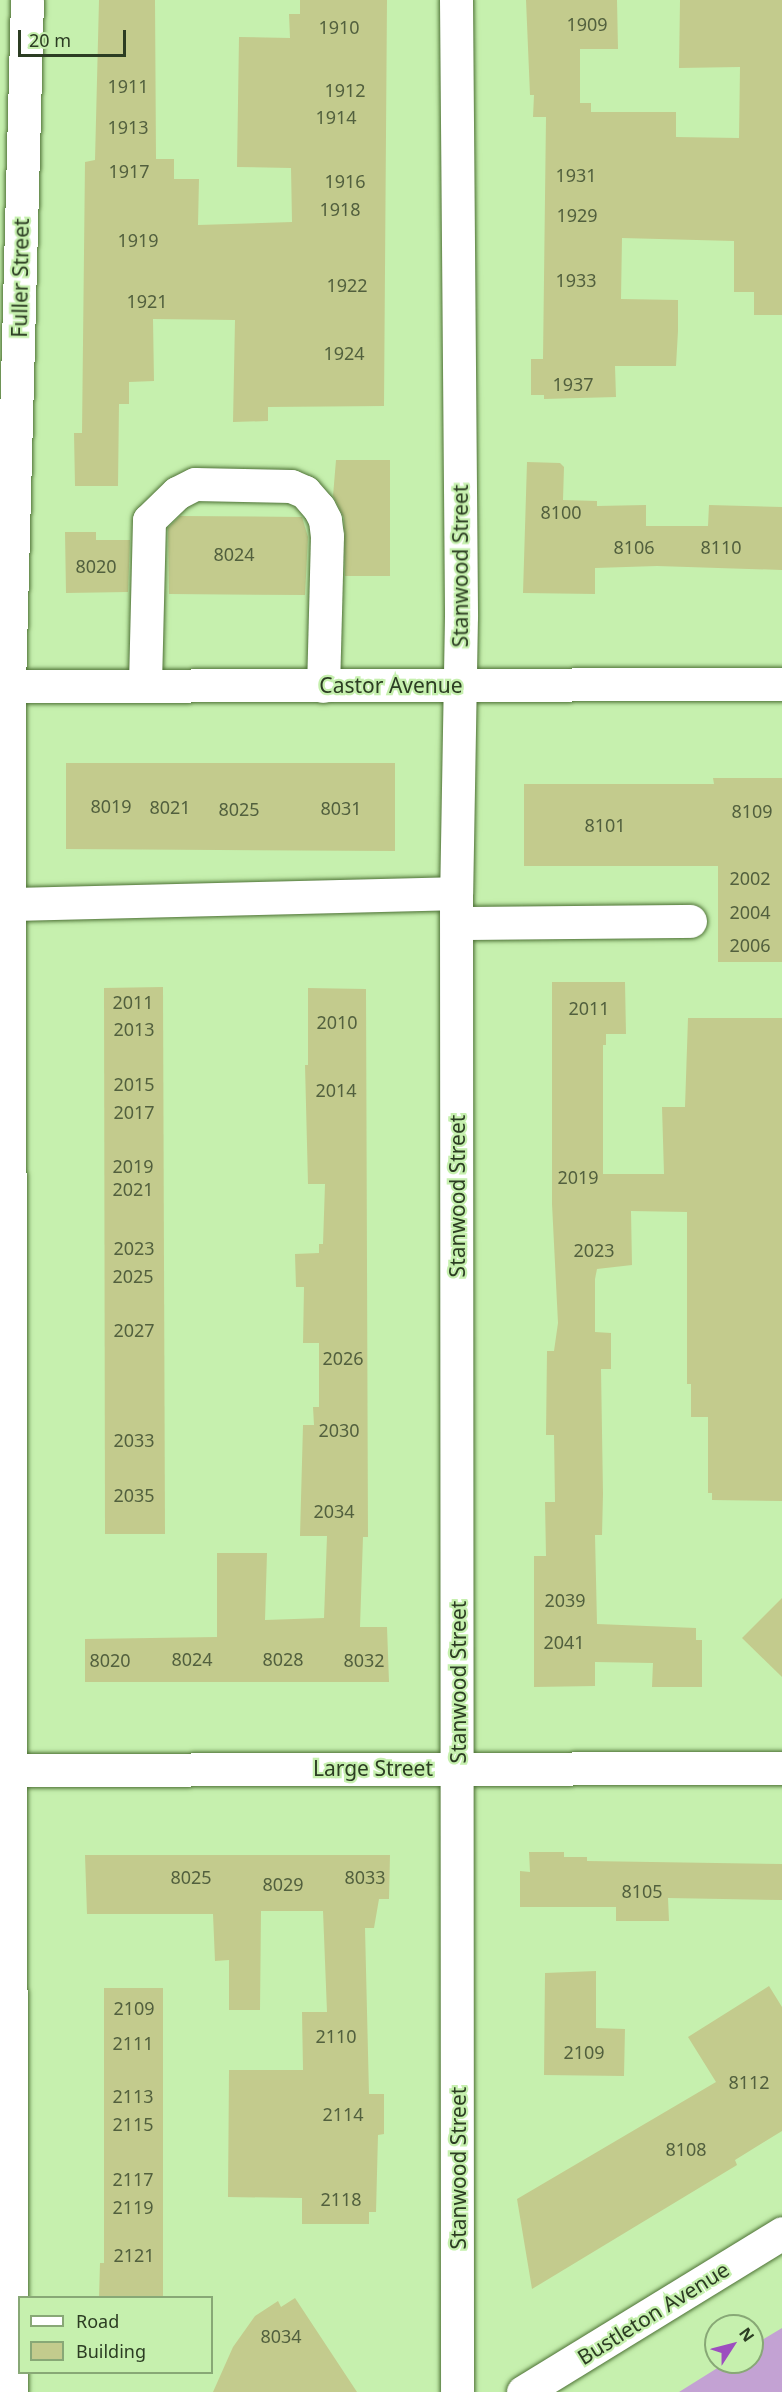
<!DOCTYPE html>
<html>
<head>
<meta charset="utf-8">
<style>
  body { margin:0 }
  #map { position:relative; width:782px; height:2392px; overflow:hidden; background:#c6f0ae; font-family:"Noto Sans",sans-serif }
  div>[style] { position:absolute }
  .green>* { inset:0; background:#c3a2d3 }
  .building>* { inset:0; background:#c3cb8d }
  .roads { filter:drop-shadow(0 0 2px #4d7135) drop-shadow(0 0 2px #4d7135) }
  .minor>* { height:33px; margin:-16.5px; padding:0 16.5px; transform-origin:16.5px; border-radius:16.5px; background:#fff }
  .major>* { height:33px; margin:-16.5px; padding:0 16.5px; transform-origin:16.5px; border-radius:16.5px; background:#fff }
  span { translate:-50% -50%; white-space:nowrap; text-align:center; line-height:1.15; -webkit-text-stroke:4.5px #c6f0ae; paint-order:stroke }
  .number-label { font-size:18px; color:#52603e }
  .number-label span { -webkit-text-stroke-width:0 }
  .street-label { font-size:21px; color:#2c3d23 }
  .legend { position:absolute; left:18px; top:2296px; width:195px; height:78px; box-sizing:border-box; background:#c6f0ae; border:2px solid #88a876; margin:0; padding:8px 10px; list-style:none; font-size:18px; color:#2c3d23 }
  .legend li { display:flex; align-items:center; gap:12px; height:30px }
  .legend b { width:30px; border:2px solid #88a876 }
  .north { position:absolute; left:704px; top:2314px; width:60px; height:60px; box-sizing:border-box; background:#c6f0ae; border:2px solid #88a876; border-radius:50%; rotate:54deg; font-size:16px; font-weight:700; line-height:24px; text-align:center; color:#2c3d23 }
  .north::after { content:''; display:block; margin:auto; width:21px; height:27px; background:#9d4ebf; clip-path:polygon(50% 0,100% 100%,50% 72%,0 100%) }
  .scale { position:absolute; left:18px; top:30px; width:108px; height:27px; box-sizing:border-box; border:3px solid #2c3d23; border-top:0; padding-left:8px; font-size:18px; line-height:21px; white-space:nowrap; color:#2c3d23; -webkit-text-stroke:4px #c6f0ae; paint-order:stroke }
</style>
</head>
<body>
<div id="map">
  <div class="green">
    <div style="clip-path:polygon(782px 2328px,782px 2392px,679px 2392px,727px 2362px,752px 2362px,752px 2346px)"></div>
  </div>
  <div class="building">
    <div style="clip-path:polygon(99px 0,155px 0,156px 159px,174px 159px,174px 179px,199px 179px,198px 225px,292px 222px,291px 168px,237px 167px,239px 37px,290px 38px,289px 14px,300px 14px,300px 0,387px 0,384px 406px,268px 407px,268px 421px,233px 422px,235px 320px,153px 319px,154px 381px,129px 382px,129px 404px,119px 404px,118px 486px,75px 486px,74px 433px,82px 433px,85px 162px,95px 160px)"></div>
    <div style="clip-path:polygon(526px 0,617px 0,618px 49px,580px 49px,580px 103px,591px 103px,591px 112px,676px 112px,676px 137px,739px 138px,740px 67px,679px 68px,680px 0,782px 0,782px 315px,754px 315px,754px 292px,734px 292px,734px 241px,622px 238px,621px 299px,678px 300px,678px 331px,676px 366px,615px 366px,616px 397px,544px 399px,544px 395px,531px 395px,531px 359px,543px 359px,546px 117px,533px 117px,534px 95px,530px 95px)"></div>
    <div style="clip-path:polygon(336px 460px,390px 460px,390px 576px,345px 576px,344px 518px,333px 496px)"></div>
    <div style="clip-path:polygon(527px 462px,560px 463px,564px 467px,563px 500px,597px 501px,597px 506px,646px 505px,646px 526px,708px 526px,709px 505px,782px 507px,782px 570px,657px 566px,595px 568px,595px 594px,523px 593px)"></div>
    <div style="clip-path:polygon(180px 516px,302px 517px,308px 537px,305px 595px,169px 594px,168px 528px)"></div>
    <div style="clip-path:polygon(65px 532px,96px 532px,96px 540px,130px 540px,128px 592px,66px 593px)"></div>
    <div style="clip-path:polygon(66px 763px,395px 763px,395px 851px,66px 849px)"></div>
    <div style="clip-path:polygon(713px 778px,782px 778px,782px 962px,718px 962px,718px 866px,524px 866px,524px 784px,714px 784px)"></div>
    <div style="clip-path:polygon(552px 982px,625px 982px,626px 1034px,606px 1034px,606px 1045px,603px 1045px,603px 1174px,664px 1174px,662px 1107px,685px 1107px,688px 1018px,782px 1018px,782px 1501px,712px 1500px,712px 1493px,708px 1493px,708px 1417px,691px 1417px,691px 1384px,687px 1384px,687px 1212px,631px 1211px,632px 1265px,597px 1269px,595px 1279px,595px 1332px,611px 1333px,611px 1369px,601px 1369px,603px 1494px,602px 1535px,595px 1535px,597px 1624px,696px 1628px,696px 1640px,702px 1640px,702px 1687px,652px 1687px,653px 1663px,595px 1662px,595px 1686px,534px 1687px,534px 1556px,546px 1556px,545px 1502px,555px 1502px,554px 1435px,546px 1435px,547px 1351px,554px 1351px,558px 1323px,552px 1204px)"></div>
    <div style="clip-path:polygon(163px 987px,165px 1534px,105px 1534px,104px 988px)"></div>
    <div style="clip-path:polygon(308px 988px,366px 989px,368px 1537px,363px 1537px,360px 1627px,387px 1627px,389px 1682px,85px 1682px,85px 1639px,217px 1637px,217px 1553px,267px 1553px,265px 1620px,324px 1618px,327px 1536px,300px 1536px,303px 1425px,314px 1425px,313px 1407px,319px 1407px,319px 1343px,303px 1343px,304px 1287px,296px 1287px,295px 1254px,319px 1253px,319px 1244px,323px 1244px,325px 1184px,308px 1184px,305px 1065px,308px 1065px)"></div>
    <div style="clip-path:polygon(782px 1598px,782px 1677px,742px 1638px)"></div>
    <div style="clip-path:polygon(529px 1852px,564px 1852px,564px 1857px,587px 1857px,587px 1861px,782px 1864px,782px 1900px,668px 1898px,669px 1921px,616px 1921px,616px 1907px,520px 1907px,520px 1871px,530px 1872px)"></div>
    <div style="clip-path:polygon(85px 1855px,390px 1855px,389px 1899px,379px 1899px,374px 1928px,365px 1928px,369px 2094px,384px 2094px,384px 2134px,378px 2135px,376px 2212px,369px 2212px,369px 2224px,302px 2224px,302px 2198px,228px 2197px,229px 2070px,303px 2070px,302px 2012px,327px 2012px,323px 1911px,261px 1911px,260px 2010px,229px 2010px,229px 1960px,215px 1961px,213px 1914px,87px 1914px)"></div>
    <div style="clip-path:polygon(596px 1971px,596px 2028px,625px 2029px,624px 2076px,544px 2075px,545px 1973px)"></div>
    <div style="clip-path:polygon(769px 1986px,782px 2007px,782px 2131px,735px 2160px,737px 2165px,532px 2289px,517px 2199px,716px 2082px,688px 2037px)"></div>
    <div style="clip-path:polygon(104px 1988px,163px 1988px,163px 2298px,99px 2298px,100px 2263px,104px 2263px)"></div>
    <div style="clip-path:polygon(295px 2298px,357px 2392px,213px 2392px,233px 2347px,255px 2316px,278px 2301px,281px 2307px)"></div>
  </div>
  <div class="roads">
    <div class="minor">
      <div style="left:456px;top:0;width:616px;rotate:89.53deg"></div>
      <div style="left:461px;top:616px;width:277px;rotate:91deg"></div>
      <div style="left:456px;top:893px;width:1499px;rotate:89.96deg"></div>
      <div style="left:145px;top:684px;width:164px;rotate:-88.6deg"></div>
      <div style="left:149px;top:520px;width:39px;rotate:-44deg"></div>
      <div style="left:177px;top:493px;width:20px;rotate:-27deg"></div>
      <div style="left:195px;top:484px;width:96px;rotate:1.2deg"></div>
      <div style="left:291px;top:486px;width:15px;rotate:23deg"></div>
      <div style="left:305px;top:492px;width:21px;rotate:49deg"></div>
      <div style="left:319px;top:508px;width:13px;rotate:63deg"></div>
      <div style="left:325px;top:520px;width:16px;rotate:83deg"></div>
      <div style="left:327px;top:536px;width:150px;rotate:91.5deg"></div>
      <div style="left:9px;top:904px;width:447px;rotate:-1.4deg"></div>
      <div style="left:457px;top:923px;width:233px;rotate:-0.5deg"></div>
      <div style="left:0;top:1770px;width:782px;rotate:-0.15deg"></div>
      <div style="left:11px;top:2392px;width:1706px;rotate:-90.07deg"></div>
      <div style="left:9px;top:686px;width:686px;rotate:-88.5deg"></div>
    </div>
    <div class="major">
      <div style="left:0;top:686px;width:782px;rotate:-0.15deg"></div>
      <div style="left:523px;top:2392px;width:304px;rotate:-31.5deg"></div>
    </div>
  </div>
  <div class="number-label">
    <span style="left:587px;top:24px">1909</span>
    <span style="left:339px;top:27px">1910</span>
    <span style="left:128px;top:86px">1911</span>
    <span style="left:345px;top:90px">1912</span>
    <span style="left:336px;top:117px">1914</span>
    <span style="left:128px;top:127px">1913</span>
    <span style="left:129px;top:171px">1917</span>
    <span style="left:576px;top:175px">1931</span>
    <span style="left:345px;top:181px">1916</span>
    <span style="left:340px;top:209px">1918</span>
    <span style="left:577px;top:215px">1929</span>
    <span style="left:138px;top:240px">1919</span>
    <span style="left:576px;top:280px">1933</span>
    <span style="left:347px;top:285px">1922</span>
    <span style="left:147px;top:301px">1921</span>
    <span style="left:344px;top:353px">1924</span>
    <span style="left:573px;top:384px">1937</span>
    <span style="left:561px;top:512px">8100</span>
    <span style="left:634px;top:547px">8106</span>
    <span style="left:721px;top:547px">8110</span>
    <span style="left:234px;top:554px">8024</span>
    <span style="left:96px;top:566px">8020</span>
    <span style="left:111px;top:806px">8019</span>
    <span style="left:170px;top:807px">8021</span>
    <span style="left:341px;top:808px">8031</span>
    <span style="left:239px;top:809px">8025</span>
    <span style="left:752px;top:811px">8109</span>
    <span style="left:605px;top:825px">8101</span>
    <span style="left:750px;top:878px">2002</span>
    <span style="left:750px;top:912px">2004</span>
    <span style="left:750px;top:945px">2006</span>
    <span style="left:133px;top:1002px">2011</span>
    <span style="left:589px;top:1008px">2011</span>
    <span style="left:337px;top:1022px">2010</span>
    <span style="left:134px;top:1029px">2013</span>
    <span style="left:134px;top:1084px">2015</span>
    <span style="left:336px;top:1090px">2014</span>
    <span style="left:134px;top:1112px">2017</span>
    <span style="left:133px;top:1166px">2019</span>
    <span style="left:578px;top:1177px">2019</span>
    <span style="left:133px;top:1189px">2021</span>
    <span style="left:134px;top:1248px">2023</span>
    <span style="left:594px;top:1250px">2023</span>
    <span style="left:133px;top:1276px">2025</span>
    <span style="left:134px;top:1330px">2027</span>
    <span style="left:343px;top:1358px">2026</span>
    <span style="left:339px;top:1430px">2030</span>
    <span style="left:134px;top:1440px">2033</span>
    <span style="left:134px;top:1495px">2035</span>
    <span style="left:334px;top:1511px">2034</span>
    <span style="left:565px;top:1600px">2039</span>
    <span style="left:564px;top:1642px">2041</span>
    <span style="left:192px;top:1659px">8024</span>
    <span style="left:283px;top:1659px">8028</span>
    <span style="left:110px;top:1660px">8020</span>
    <span style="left:364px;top:1660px">8032</span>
    <span style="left:191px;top:1877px">8025</span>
    <span style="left:365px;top:1877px">8033</span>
    <span style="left:283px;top:1884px">8029</span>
    <span style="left:642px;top:1891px">8105</span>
    <span style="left:134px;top:2008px">2109</span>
    <span style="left:336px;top:2036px">2110</span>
    <span style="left:133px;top:2043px">2111</span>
    <span style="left:584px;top:2052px">2109</span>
    <span style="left:749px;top:2082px">8112</span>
    <span style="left:133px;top:2096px">2113</span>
    <span style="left:343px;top:2114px">2114</span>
    <span style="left:133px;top:2124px">2115</span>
    <span style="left:686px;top:2149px">8108</span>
    <span style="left:133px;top:2179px">2117</span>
    <span style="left:341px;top:2199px">2118</span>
    <span style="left:133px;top:2207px">2119</span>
    <span style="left:134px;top:2255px">2121</span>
    <span style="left:281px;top:2336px">8034</span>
  </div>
  <div class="street-label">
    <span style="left:20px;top:278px;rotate:-89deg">Fuller Street</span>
    <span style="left:460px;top:566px;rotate:-90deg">Stanwood Street</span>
    <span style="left:391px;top:685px">Castor Avenue</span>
    <span style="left:457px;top:1196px;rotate:-90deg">Stanwood Street</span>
    <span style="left:458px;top:1682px;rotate:-90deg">Stanwood Street</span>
    <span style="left:373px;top:1768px">Large Street</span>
    <span style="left:458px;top:2168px;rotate:-90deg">Stanwood Street</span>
    <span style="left:653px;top:2313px;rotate:-32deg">Bustleton Avenue</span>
  </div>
  <ul class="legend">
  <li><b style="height:8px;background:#fff"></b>Road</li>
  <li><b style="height:16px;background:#c3cb8d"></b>Building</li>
  </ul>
  <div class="north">N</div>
  <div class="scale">20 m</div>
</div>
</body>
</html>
